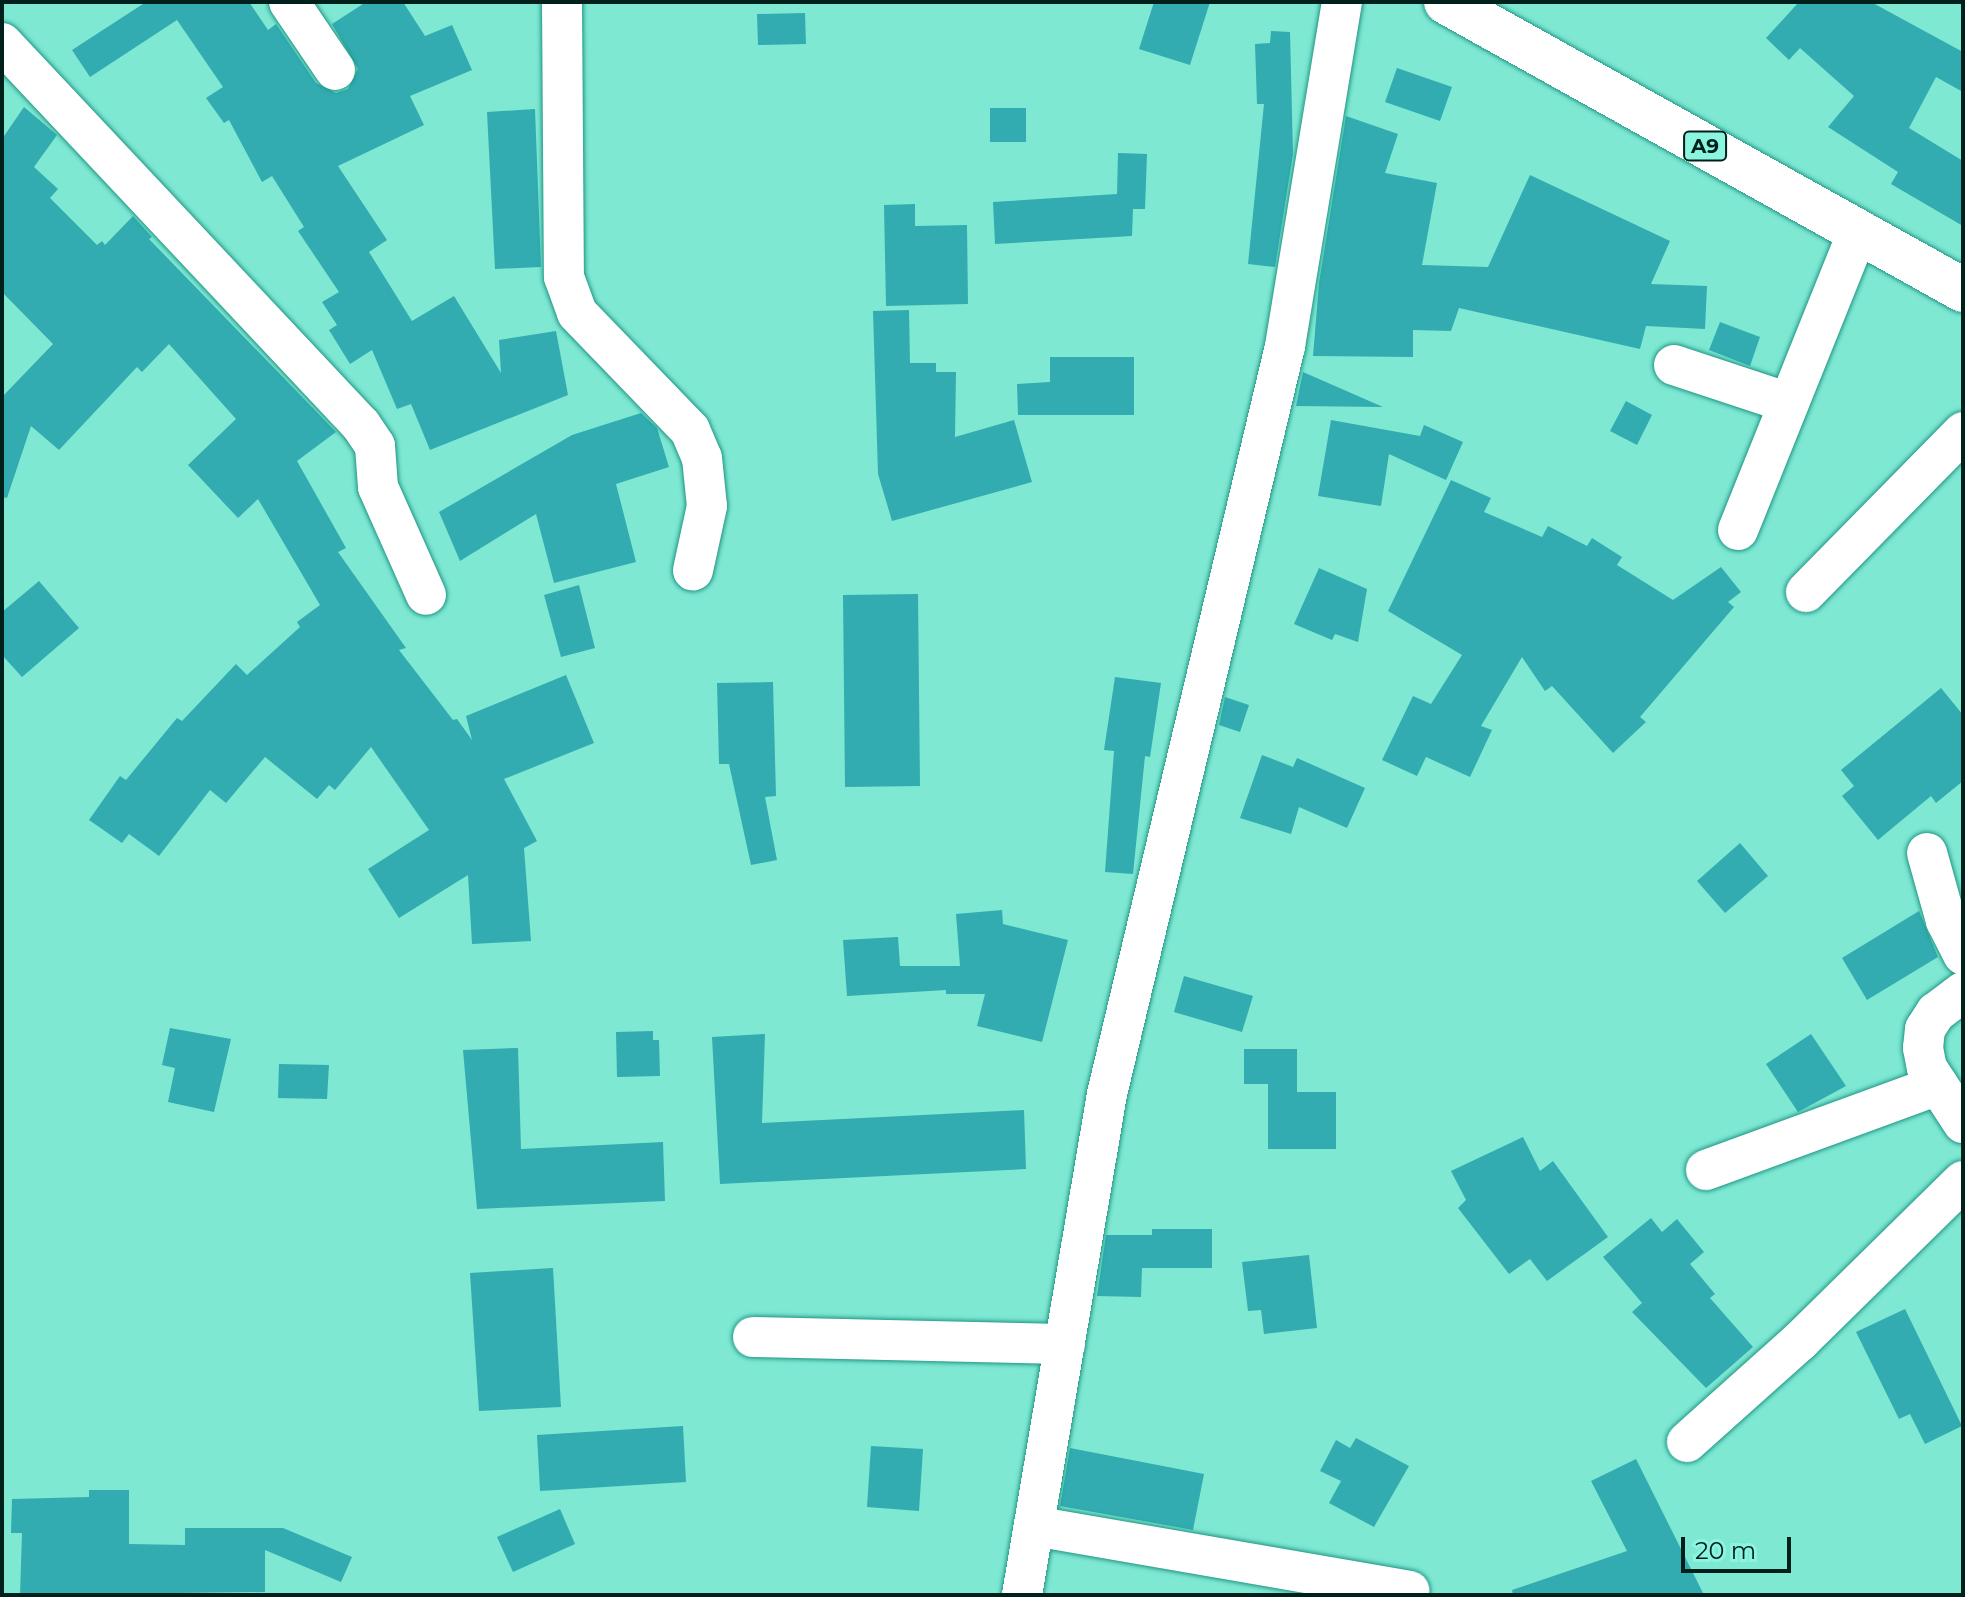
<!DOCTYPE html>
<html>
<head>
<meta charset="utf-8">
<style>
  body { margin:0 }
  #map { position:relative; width:1965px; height:1597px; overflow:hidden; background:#7ee8d3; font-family:Montserrat,sans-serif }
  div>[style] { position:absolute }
  .building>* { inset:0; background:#32acb1 }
  .roads { filter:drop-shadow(0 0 2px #1f9684) drop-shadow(0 0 2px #1f9684) }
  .minor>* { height:40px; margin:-20px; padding:0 20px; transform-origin:20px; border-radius:20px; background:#fff }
  .major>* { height:44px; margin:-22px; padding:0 22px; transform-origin:22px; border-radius:22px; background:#fff }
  span { translate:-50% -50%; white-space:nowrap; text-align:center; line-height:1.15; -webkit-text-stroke:7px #8bf5e0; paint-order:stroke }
  .shield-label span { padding:2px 6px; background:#8bf5e0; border:2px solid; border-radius:6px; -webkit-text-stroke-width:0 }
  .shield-label { font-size:20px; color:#00201b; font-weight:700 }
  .frame { position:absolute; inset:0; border:4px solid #00201b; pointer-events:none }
  .scale { position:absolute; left:1681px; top:1537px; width:110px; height:36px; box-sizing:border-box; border:4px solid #00201b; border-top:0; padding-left:10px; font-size:24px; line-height:28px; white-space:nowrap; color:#00201b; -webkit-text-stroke:6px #8bf5e0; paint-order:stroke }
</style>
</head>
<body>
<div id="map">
  <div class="building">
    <div style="clip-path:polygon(146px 2px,249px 2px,268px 30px,276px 24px,316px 83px,336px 93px,348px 89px,358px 69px,332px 24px,366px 2px,403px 2px,425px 36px,452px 25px,472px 70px,410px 96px,424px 125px,338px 166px,387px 240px,369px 252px,412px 321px,454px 296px,501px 373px,499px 340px,556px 331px,568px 395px,430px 450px,411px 404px,397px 409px,372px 350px,350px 364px,329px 330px,337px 325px,322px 302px,339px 292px,298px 231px,304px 227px,272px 176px,262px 182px,229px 120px,224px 123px,206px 98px,223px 87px,177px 20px,90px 77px,72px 50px)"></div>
    <div style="clip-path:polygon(1154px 2px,1210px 2px,1190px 65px,1139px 49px)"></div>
    <div style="clip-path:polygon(1799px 2px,1871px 2px,1963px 52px,1963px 92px,1936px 77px,1909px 128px,1963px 161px,1963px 226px,1891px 184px,1898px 172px,1828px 127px,1854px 96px,1800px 48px,1789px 60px,1766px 38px)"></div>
    <div style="clip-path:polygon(805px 13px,806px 44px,758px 45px,757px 14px)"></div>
    <div style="clip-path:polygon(1271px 31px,1290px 32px,1293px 154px,1275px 267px,1248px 264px,1264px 104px,1257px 104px,1255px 44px,1270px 43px)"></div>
    <div style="clip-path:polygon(1397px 68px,1452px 87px,1440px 121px,1385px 102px)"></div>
    <div style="clip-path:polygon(24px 107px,57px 135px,34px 167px,58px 189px,50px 198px,97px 245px,102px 241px,105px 245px,133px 216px,152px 237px,149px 239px,336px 432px,297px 461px,346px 548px,338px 552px,406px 648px,399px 650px,453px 720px,457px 719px,472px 740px,466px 716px,566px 675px,594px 743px,504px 779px,537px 841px,524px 848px,531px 941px,472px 944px,468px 875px,399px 918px,368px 869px,429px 830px,371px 747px,335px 790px,329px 785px,317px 799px,265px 757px,226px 803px,210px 790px,159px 856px,129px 834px,122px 843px,89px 820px,120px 776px,126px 780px,177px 718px,182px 721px,236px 664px,247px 675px,300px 627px,297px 622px,320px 605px,258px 499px,238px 518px,188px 465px,236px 419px,169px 344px,142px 372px,137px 367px,59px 450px,31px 426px,7px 498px,2px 497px,2px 397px,53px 344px,2px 292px,2px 139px)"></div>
    <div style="clip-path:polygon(990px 108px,1026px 108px,1026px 142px,990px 142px)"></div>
    <div style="clip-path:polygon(535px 109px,541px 267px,495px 269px,487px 112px)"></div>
    <div style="clip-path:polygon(1346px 116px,1398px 134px,1385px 173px,1437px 183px,1422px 265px,1488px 267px,1530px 175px,1670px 241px,1651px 284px,1707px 286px,1705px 329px,1646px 326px,1640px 349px,1459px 308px,1451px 331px,1413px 330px,1413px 357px,1313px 356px,1319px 283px)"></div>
    <div style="clip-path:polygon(1118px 153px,1147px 154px,1145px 209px,1133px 209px,1132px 236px,995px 244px,993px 202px,1117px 194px)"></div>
    <div style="clip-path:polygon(915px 204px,915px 226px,967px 225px,968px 304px,886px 306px,884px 205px)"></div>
    <div style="clip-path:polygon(909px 310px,910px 363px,936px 363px,936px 372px,956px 372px,955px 437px,1014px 420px,1032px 482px,892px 521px,878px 474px,873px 311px)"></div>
    <div style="clip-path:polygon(1720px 322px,1760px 337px,1750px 366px,1709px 350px)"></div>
    <div style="clip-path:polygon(1050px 357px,1134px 357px,1134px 415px,1018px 415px,1017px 384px,1050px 382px)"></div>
    <div style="clip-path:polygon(1303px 372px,1383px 407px,1296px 406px)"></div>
    <div style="clip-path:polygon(1626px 401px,1652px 415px,1637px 445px,1610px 431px)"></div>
    <div style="clip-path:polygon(641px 413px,657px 428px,669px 467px,616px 484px,636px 562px,554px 583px,536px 514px,460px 561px,439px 512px,572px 435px)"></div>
    <div style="clip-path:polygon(1331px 420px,1420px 436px,1424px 425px,1463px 442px,1446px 480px,1389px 454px,1381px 506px,1318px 496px)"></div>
    <div style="clip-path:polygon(1451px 480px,1491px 498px,1484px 512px,1542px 537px,1548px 526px,1587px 546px,1592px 538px,1622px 557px,1617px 565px,1673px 600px,1721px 567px,1741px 592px,1728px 602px,1734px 607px,1640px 717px,1646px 722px,1613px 753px,1552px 686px,1545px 691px,1522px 657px,1481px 726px,1492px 730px,1470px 777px,1426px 757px,1417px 776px,1382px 760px,1413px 696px,1431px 704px,1462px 655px,1388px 611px)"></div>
    <div style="clip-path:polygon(1319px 568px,1367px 589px,1358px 642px,1335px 634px,1332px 640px,1294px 624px)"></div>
    <div style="clip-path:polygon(39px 581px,79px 628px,22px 677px,2px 655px,2px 612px)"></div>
    <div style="clip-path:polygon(579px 585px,595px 648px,561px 657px,544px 595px)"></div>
    <div style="clip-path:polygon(918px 594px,920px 786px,845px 787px,843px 595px)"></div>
    <div style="clip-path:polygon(1115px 677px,1161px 683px,1150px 757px,1145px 756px,1133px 874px,1105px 872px,1114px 751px,1104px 750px)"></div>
    <div style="clip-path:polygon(773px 682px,776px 796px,765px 797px,777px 860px,751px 865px,729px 764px,719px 764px,717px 683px)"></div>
    <div style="clip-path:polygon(1941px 688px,1963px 715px,1963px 781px,1936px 803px,1931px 796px,1878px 840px,1842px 796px,1854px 786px,1841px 770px)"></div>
    <div style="clip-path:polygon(1225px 697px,1249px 705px,1240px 732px,1219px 725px)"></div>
    <div style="clip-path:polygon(1262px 755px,1293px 767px,1297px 758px,1365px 788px,1347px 828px,1299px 807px,1291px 834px,1240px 818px)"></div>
    <div style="clip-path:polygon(1740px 843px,1768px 876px,1725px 913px,1697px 881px)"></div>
    <div style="clip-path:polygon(1002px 910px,1003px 924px,1068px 940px,1042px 1042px,977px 1026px,985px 994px,946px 994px,946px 990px,847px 996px,843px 940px,898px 937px,900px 966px,960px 966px,956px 914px)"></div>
    <div style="clip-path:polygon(1919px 911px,1938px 957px,1867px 1000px,1842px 958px)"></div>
    <div style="clip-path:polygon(1184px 976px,1253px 996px,1242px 1032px,1174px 1012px)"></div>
    <div style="clip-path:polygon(170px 1028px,231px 1039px,214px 1112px,168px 1102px,175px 1068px,162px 1065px)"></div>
    <div style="clip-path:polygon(653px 1031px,653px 1040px,659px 1040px,660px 1076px,617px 1077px,616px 1032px)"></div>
    <div style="clip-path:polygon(765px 1034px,762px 1123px,1024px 1110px,1026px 1169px,720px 1184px,712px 1037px)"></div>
    <div style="clip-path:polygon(1811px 1034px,1846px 1086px,1798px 1112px,1766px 1064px)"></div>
    <div style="clip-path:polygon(518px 1048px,521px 1149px,663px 1142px,665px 1201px,477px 1209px,463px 1050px)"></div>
    <div style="clip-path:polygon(1244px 1049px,1297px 1049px,1297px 1092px,1336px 1092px,1336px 1149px,1268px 1149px,1268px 1084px,1244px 1084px)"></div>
    <div style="clip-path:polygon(279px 1064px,329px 1065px,327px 1099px,278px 1098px)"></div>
    <div style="clip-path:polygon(1523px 1137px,1540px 1171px,1553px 1161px,1608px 1237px,1547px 1281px,1530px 1259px,1509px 1274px,1458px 1208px,1466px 1200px,1451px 1171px)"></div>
    <div style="clip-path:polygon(1651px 1218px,1662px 1232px,1677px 1219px,1704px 1252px,1690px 1264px,1715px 1294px,1710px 1298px,1753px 1347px,1706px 1388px,1632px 1312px,1642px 1303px,1603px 1257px)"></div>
    <div style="clip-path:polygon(1152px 1229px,1212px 1229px,1212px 1268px,1142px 1268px,1141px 1297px,1097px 1296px,1106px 1235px,1152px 1235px)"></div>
    <div style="clip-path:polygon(1309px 1255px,1317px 1328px,1264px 1334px,1261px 1310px,1248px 1311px,1242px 1262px)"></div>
    <div style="clip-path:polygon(553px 1268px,561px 1407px,479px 1411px,470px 1273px)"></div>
    <div style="clip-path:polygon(1905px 1309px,1962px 1426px,1925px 1444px,1910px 1414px,1899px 1419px,1856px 1332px)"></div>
    <div style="clip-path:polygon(683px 1426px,686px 1482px,540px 1491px,537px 1435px)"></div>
    <div style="clip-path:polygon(1356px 1438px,1409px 1466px,1374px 1527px,1329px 1503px,1341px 1481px,1320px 1471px,1336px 1440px,1350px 1448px)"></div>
    <div style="clip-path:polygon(871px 1446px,923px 1449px,919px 1511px,867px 1507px)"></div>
    <div style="clip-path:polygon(1070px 1448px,1204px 1474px,1193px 1530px,1060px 1506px)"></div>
    <div style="clip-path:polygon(1636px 1459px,1704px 1595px,1513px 1595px,1512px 1590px,1627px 1551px,1591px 1481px)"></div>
    <div style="clip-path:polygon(89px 1490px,129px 1490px,129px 1544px,185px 1545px,185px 1528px,283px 1528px,352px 1557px,341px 1582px,265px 1550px,265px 1592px,20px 1595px,22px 1533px,11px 1533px,12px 1499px,89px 1497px)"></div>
    <div style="clip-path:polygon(560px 1509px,575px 1544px,513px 1572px,497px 1537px)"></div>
  </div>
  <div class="roads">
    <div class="minor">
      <div style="left:289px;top:2px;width:82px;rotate:55.9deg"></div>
      <div style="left:562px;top:2px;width:275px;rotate:89.6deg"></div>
      <div style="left:564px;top:277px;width:38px;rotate:70deg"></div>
      <div style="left:577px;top:313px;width:163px;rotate:46deg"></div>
      <div style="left:690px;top:430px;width:30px;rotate:67deg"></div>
      <div style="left:702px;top:458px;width:48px;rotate:84.1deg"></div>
      <div style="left:707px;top:506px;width:66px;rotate:102.3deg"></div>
      <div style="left:2px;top:43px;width:524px;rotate:46.78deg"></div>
      <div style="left:361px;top:425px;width:25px;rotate:56deg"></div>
      <div style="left:375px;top:446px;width:41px;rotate:85.8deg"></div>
      <div style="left:378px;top:487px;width:118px;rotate:66deg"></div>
      <div style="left:1674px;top:365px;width:121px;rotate:18.3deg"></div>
      <div style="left:1738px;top:530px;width:322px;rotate:-68.1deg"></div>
      <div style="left:1806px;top:592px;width:224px;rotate:-45.5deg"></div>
      <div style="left:1927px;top:853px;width:71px;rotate:74.4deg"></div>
      <div style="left:1946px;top:921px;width:38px;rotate:63deg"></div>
      <div style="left:1963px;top:992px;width:34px;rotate:143deg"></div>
      <div style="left:1936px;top:1012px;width:20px;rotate:123deg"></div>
      <div style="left:1925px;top:1029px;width:19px;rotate:96deg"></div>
      <div style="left:1923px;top:1048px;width:20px;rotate:79deg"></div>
      <div style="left:1927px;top:1068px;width:66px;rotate:56.8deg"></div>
      <div style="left:1706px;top:1170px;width:247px;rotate:-20.1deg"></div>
      <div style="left:753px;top:1337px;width:312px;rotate:1.3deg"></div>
      <div style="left:1687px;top:1442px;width:152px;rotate:-41.8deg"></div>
      <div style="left:1800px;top:1341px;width:228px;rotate:-44.5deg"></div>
      <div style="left:1034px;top:1526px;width:381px;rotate:9.8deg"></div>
      <div style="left:1022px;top:1595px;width:508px;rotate:-80.37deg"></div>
      <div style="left:1107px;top:1094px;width:769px;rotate:-76.61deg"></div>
      <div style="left:1285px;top:346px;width:349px;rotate:-80.6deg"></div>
    </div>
    <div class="major">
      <div style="left:1446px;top:2px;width:592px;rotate:29.12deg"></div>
    </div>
  </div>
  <div class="shield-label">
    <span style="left:1705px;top:146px">A9</span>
  </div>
  <div class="frame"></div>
  <div class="scale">20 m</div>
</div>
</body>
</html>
